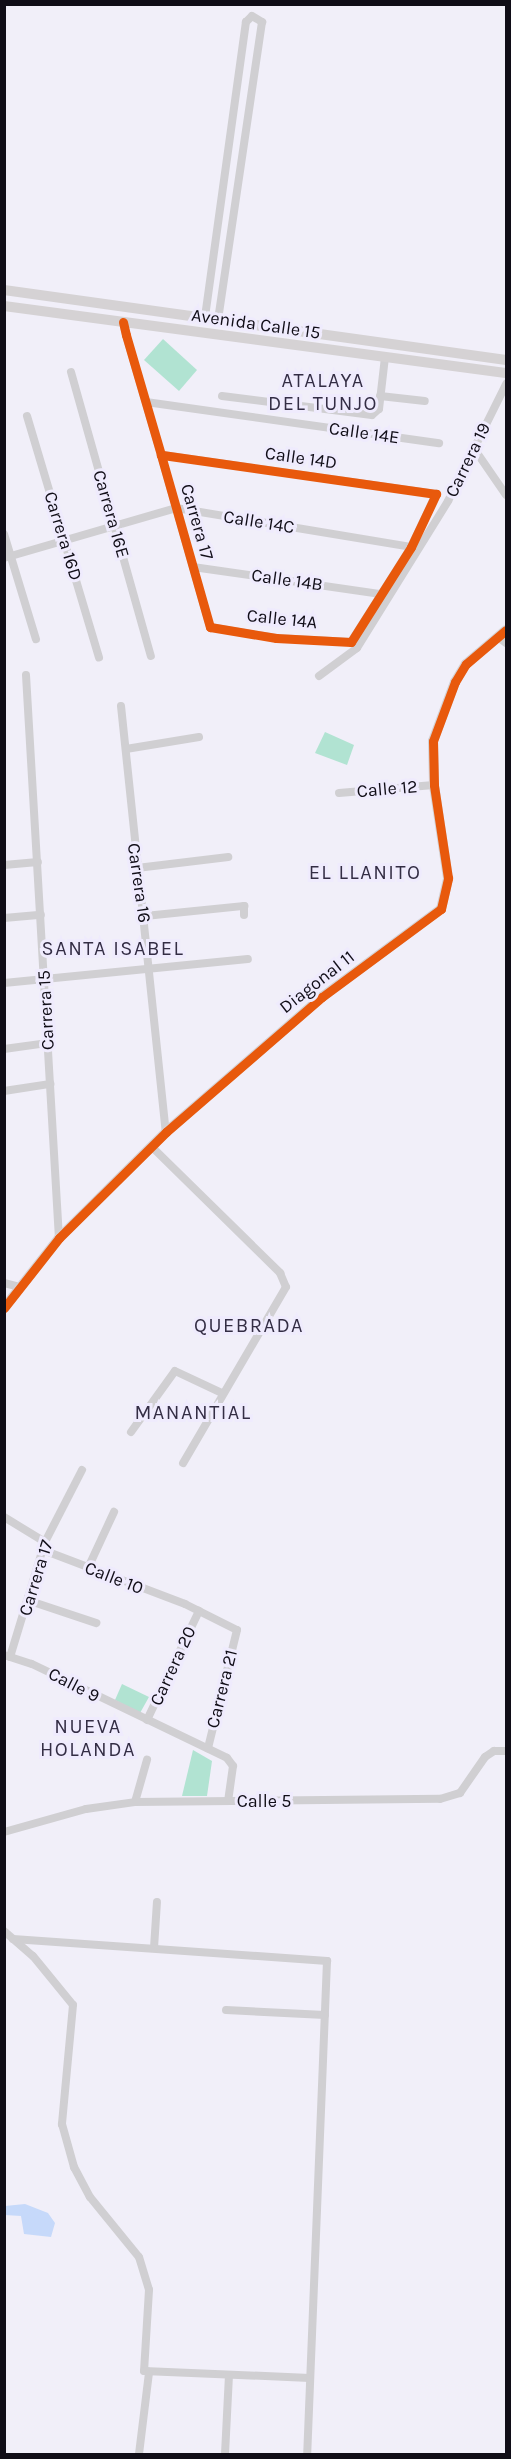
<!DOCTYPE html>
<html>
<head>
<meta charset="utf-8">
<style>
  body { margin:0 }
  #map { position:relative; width:511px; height:2459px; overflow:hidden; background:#f1eff9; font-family:Karla,sans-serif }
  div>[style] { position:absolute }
  .green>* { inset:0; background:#b1e3d2 }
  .water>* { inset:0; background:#c6d9fa }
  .street>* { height:8px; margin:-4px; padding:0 4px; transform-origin:4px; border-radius:4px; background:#d0cfd2 }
  .secondary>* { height:10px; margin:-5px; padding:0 5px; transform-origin:5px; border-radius:5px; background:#d5d2d4 }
  .cycleway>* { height:9px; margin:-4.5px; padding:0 4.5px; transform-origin:4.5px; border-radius:4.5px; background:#e8590c }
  span { translate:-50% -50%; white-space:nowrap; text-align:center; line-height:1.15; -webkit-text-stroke:6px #efebfd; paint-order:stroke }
  .street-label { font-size:18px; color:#100d17 }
  .neighbourhood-label { font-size:20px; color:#332d44; letter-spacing:1.5px }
  .frame { position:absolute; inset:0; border:6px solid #100d17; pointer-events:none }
</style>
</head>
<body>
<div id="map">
  <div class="green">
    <div style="clip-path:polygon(163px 339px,197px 370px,179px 391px,144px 360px)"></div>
    <div style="clip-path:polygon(325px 732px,354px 745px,347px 765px,315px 753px)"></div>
    <div style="clip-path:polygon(122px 1684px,149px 1697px,140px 1713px,115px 1700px)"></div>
    <div style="clip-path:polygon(193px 1750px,212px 1761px,207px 1796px,182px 1796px)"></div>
  </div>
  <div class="water">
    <div style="clip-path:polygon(25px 2204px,48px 2213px,55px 2223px,51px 2237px,24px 2234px,21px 2216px,5px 2215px,5px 2206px)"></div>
  </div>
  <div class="street">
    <div style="left:205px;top:317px;width:298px;rotate:-82.1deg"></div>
    <div style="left:246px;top:22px;width:8px;rotate:-45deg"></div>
    <div style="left:252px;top:16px;width:12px;rotate:31deg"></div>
    <div style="left:262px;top:22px;width:300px;rotate:98.4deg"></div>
    <div style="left:123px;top:322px;width:13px;rotate:77deg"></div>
    <div style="left:126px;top:335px;width:125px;rotate:73.7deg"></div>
    <div style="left:161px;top:455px;width:179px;rotate:74.1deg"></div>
    <div style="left:210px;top:627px;width:67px;rotate:9.5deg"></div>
    <div style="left:276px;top:638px;width:75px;rotate:3.1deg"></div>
    <div style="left:351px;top:642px;width:112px;rotate:-57.7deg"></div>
    <div style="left:411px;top:547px;width:59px;rotate:-64.7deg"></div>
    <div style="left:436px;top:494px;width:278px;rotate:-171.9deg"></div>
    <div style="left:71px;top:372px;width:295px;rotate:74.3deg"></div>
    <div style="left:222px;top:396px;width:151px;rotate:7.2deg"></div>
    <div style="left:372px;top:415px;width:9px;rotate:-41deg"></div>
    <div style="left:379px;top:409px;width:52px;rotate:-83.4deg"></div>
    <div style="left:380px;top:396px;width:45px;rotate:6.3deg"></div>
    <div style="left:146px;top:402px;width:296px;rotate:8deg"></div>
    <div style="left:27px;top:416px;width:252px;rotate:73.4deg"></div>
    <div style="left:473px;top:447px;width:58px;rotate:55.5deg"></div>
    <div style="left:4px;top:534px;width:110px;rotate:73.1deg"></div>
    <div style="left:4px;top:558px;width:179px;rotate:-16.2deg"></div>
    <div style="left:176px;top:508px;width:238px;rotate:9.4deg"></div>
    <div style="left:193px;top:567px;width:190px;rotate:8.2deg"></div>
    <div style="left:498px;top:637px;width:10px;rotate:37deg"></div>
    <div style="left:26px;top:675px;width:564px;rotate:86.65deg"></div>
    <div style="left:319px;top:676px;width:47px;rotate:-36.4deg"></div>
    <div style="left:357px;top:648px;width:173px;rotate:-58.2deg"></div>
    <div style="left:448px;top:501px;width:131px;rotate:-63.6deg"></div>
    <div style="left:121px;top:706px;width:428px;rotate:84deg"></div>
    <div style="left:126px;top:749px;width:74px;rotate:-9.3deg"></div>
    <div style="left:339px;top:793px;width:95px;rotate:-4.8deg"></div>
    <div style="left:4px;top:865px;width:34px;rotate:-5deg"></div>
    <div style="left:137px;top:868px;width:92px;rotate:-6.9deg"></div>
    <div style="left:145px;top:916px;width:100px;rotate:-5.8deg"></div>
    <div style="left:244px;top:906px;width:9px;rotate:90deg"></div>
    <div style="left:4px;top:918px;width:37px;rotate:-5deg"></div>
    <div style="left:4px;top:983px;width:245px;rotate:-5.6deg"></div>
    <div style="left:4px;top:1049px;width:43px;rotate:-7.9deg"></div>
    <div style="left:4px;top:1091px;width:47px;rotate:-8.7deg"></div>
    <div style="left:152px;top:1147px;width:180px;rotate:44.5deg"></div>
    <div style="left:280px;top:1273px;width:15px;rotate:67deg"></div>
    <div style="left:286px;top:1287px;width:204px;rotate:120.3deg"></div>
    <div style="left:4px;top:1283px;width:16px;rotate:14deg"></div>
    <div style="left:131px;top:1432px;width:75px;rotate:-54.2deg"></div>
    <div style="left:175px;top:1371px;width:52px;rotate:25.1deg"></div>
    <div style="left:4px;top:1517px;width:48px;rotate:31.4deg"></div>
    <div style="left:43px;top:1550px;width:152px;rotate:20.8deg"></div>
    <div style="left:185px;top:1604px;width:58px;rotate:26.6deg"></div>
    <div style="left:237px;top:1630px;width:122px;rotate:103.8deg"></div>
    <div style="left:88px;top:1568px;width:62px;rotate:-65.1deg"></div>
    <div style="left:30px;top:1601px;width:70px;rotate:18.4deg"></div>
    <div style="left:4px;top:1655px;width:29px;rotate:18deg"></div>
    <div style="left:32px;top:1664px;width:216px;rotate:25.7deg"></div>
    <div style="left:227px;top:1758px;width:10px;rotate:53deg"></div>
    <div style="left:233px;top:1766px;width:35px;rotate:98deg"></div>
    <div style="left:10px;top:1657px;width:120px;rotate:-73.1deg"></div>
    <div style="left:45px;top:1542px;width:81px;rotate:-62.8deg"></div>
    <div style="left:147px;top:1720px;width:121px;rotate:-64.5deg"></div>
    <div style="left:135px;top:1802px;width:44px;rotate:-74.1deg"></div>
    <div style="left:4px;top:1832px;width:85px;rotate:-15.7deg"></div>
    <div style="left:86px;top:1809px;width:49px;rotate:-8.1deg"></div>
    <div style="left:135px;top:1802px;width:305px;rotate:-0.6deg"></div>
    <div style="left:440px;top:1799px;width:21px;rotate:-17deg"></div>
    <div style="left:460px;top:1793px;width:44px;rotate:-55.2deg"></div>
    <div style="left:485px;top:1757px;width:11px;rotate:-34deg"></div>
    <div style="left:494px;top:1751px;width:11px"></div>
    <div style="left:4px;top:1931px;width:38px;rotate:41deg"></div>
    <div style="left:33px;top:1956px;width:63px;rotate:50.8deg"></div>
    <div style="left:73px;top:2005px;width:120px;rotate:95.3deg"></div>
    <div style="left:62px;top:2124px;width:45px;rotate:74.4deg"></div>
    <div style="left:74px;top:2167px;width:34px;rotate:62deg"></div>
    <div style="left:90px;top:2197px;width:77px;rotate:50.8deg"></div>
    <div style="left:139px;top:2257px;width:34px;rotate:73deg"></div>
    <div style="left:149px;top:2290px;width:81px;rotate:93.5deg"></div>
    <div style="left:144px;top:2371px;width:166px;rotate:2.4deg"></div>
    <div style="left:13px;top:1939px;width:315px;rotate:4deg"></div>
    <div style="left:327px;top:1961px;width:493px;rotate:92.3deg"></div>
    <div style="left:154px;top:1948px;width:46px;rotate:-86.3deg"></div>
    <div style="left:226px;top:2010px;width:99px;rotate:2.9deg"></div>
    <div style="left:139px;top:2454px;width:83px;rotate:-83deg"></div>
    <div style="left:225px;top:2454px;width:79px;rotate:-87.1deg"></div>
  </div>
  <div class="secondary">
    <div style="left:4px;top:290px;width:507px;rotate:7.94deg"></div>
    <div style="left:4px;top:306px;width:506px;rotate:7.6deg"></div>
    <div style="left:4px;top:1308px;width:89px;rotate:-51.8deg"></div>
    <div style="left:59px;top:1238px;width:151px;rotate:-44.7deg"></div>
    <div style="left:166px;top:1132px;width:206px;rotate:-40.9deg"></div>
    <div style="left:322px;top:997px;width:148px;rotate:-36.5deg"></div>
    <div style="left:441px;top:909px;width:32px;rotate:-77deg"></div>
    <div style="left:448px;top:878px;width:94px;rotate:-98.6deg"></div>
    <div style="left:434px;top:785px;width:44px;rotate:-91.3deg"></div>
    <div style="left:433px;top:741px;width:63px;rotate:-69.6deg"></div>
    <div style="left:455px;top:682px;width:21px;rotate:-59deg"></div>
    <div style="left:466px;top:664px;width:52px;rotate:-40.4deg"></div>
  </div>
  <div class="cycleway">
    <div style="left:123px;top:322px;width:13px;rotate:77deg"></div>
    <div style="left:126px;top:335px;width:125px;rotate:73.7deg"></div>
    <div style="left:161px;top:455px;width:179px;rotate:74.1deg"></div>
    <div style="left:210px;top:627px;width:67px;rotate:9.5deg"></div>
    <div style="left:276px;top:638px;width:75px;rotate:3.1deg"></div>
    <div style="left:351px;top:642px;width:112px;rotate:-57.7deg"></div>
    <div style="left:411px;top:547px;width:59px;rotate:-64.7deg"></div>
    <div style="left:436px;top:494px;width:278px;rotate:-171.9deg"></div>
    <div style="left:4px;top:1308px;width:89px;rotate:-51.8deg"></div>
    <div style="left:59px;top:1238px;width:151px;rotate:-44.7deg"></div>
    <div style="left:166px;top:1132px;width:206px;rotate:-40.9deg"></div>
    <div style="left:322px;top:997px;width:148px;rotate:-36.5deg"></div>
    <div style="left:441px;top:909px;width:32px;rotate:-77deg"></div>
    <div style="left:448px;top:878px;width:94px;rotate:-98.6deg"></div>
    <div style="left:434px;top:785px;width:44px;rotate:-91.3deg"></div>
    <div style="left:433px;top:741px;width:63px;rotate:-69.6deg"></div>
    <div style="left:455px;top:682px;width:21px;rotate:-59deg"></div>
    <div style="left:466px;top:664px;width:52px;rotate:-40.4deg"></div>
  </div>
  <div class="street-label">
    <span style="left:256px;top:324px;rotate:8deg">Avenida Calle 15</span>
    <span style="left:364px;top:433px;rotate:8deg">Calle 14E</span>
    <span style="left:301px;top:458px;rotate:8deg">Calle 14D</span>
    <span style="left:468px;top:460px;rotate:-64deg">Carrera 19</span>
    <span style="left:111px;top:514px;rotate:74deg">Carrera 16E</span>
    <span style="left:197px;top:522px;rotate:74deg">Carrera 17</span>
    <span style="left:259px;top:522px;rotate:9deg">Calle 14C</span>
    <span style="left:63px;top:536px;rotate:73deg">Carrera 16D</span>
    <span style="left:287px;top:580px;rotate:8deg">Calle 14B</span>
    <span style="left:282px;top:619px;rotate:6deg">Calle 14A</span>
    <span style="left:387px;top:789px;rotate:-5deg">Calle 12</span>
    <span style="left:139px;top:883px;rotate:82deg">Carrera 16</span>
    <span style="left:317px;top:982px;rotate:-38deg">Diagonal 11</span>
    <span style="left:46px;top:1010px;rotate:-93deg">Carrera 15</span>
    <span style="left:36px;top:1578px;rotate:-73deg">Carrera 17</span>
    <span style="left:114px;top:1578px;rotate:21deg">Calle 10</span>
    <span style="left:173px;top:1666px;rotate:-65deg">Carrera 20</span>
    <span style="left:74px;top:1685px;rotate:27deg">Calle 9</span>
    <span style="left:222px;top:1689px;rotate:-76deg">Carrera 21</span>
    <span style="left:264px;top:1801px">Calle 5</span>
  </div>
  <div class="neighbourhood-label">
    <span style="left:323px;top:392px">ATALAYA<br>DEL TUNJO</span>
    <span style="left:365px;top:872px">EL LLANITO</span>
    <span style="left:113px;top:948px">SANTA ISABEL</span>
    <span style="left:249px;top:1325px">QUEBRADA</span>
    <span style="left:193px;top:1412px">MANANTIAL</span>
    <span style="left:88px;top:1738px">NUEVA<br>HOLANDA</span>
  </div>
  <div class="frame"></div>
</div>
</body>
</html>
